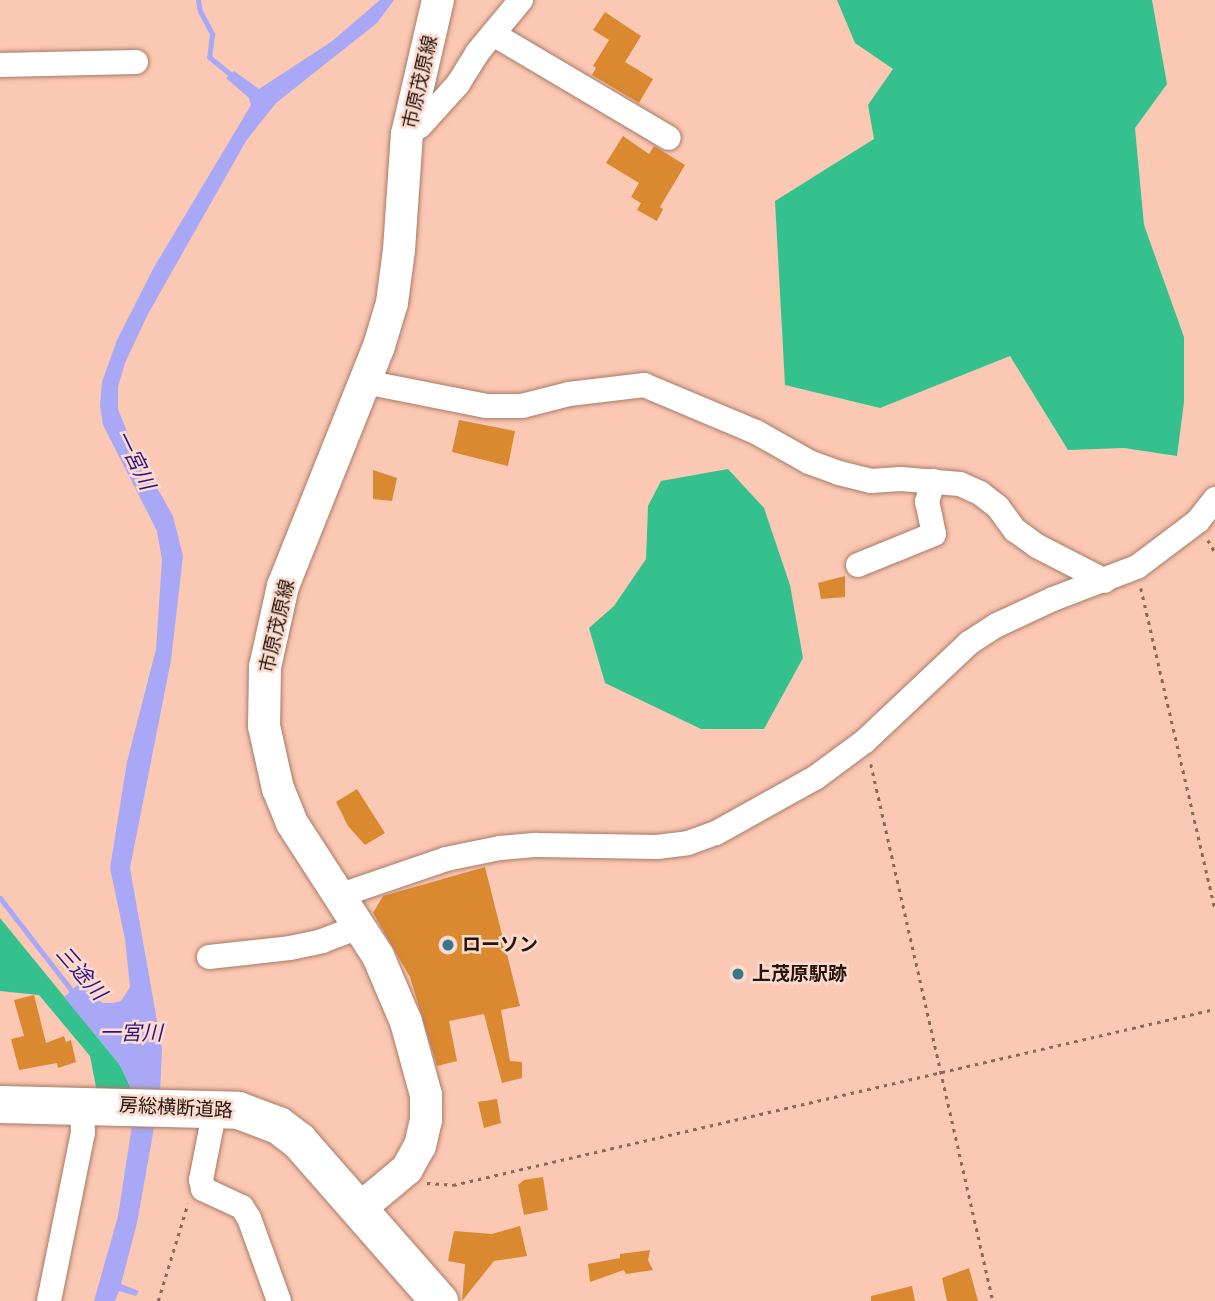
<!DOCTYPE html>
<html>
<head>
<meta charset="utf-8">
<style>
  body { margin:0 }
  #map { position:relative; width:1215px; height:1301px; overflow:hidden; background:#fbc8b3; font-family:"Work Sans","Noto Sans JP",sans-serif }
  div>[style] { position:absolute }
  .forest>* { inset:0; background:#35c18e }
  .water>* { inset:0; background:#a9a8f7 }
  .stream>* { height:5px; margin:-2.5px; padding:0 2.5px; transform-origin:2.5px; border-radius:2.5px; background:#a9a8f7 }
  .building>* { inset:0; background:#da8930 }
  .path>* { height:2.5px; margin-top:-1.25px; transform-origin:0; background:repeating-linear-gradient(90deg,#8a695b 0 3.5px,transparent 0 8.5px) }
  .roads { filter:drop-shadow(0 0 2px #a97b67) drop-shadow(0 0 2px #a97b67) }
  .minor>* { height:24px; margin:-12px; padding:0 12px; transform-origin:12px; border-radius:12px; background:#fff }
  .major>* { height:32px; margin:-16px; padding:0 16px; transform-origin:16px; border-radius:16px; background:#fff }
  .highway>* { height:37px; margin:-18.5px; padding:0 18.5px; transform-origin:18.5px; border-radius:18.5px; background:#fff }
  .dots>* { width:19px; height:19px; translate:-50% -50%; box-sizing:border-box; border:4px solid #fadbce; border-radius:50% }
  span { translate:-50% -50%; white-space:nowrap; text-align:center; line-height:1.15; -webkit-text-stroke:5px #fadbce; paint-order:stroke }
  .street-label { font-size:19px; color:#25140c }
  .poi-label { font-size:19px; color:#25140c; font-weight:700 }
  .left { translate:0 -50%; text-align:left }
  .water-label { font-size:21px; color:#301184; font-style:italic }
</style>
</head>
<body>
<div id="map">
  <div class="forest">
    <div style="clip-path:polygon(837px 0,1152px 0,1167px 84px,1135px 128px,1144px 225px,1184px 337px,1184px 402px,1177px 456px,1124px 448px,1068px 450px,1010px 356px,880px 408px,785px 385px,775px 201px,874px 139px,868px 105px,893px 69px,855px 43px)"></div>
    <div style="clip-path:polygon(728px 469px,764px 508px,790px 585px,803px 658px,764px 729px,701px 729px,605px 683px,589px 628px,614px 606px,646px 559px,648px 506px,661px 481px)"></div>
    <div style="clip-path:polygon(0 918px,120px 1065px,133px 1093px,97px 1092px,90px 1056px,39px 995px,0 991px)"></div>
  </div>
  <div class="water">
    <div style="clip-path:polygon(380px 0,394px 0,377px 23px,276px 103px,246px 141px,148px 314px,125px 363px,118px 387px,118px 409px,131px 442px,173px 516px,183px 556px,171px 660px,130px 868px,162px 1049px,160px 1094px,137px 1223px,121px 1284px,139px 1291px,136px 1296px,119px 1291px,115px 1301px,94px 1301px,118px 1216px,133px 1119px,133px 1092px,120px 1065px,64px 997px,82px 981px,95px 998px,103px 1003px,113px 1003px,121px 1001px,130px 987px,125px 939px,110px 868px,127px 762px,156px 649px,162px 560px,157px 531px,103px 425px,100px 406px,102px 382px,117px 340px,153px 269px,251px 105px,249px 98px,226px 78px,234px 71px,259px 89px,331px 42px)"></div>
  </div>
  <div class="stream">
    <div style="left:198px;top:0;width:11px;rotate:80deg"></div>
    <div style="left:200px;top:11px;width:26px;rotate:62deg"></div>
    <div style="left:212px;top:34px;width:23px;rotate:97deg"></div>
    <div style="left:209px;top:57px;width:35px;rotate:39deg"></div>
    <div style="left:0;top:898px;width:123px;rotate:52.3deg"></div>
  </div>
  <div class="building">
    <div style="clip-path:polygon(605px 12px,641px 36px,625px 62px,653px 79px,639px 103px,592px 75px,596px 68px,593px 66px,609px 40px,593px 30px)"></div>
    <div style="clip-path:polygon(623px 136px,649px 154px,654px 146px,685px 165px,660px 207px,663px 209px,657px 221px,637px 210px,641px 203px,631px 197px,639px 183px,606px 163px)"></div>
    <div style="clip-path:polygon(459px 420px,515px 431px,508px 466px,452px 452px)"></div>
    <div style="clip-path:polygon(373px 470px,397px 478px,392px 501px,373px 499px)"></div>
    <div style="clip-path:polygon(845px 576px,845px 597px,821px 599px,818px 583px)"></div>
    <div style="clip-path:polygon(357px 789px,385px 833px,365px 845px,348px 826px,336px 802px)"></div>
    <div style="clip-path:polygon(485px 867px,520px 1006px,501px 1010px,510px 1061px,522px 1062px,522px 1078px,502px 1083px,484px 1014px,449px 1021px,457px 1061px,437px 1066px,410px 977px,373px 913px,383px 896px)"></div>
    <div style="clip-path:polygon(34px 995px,46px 1043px,64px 1036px,66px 1042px,71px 1040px,76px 1062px,58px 1068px,57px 1063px,19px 1070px,11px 1039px,24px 1036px,14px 1000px)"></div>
    <div style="clip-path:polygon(497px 1099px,501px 1123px,484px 1128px,478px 1102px)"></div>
    <div style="clip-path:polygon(543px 1177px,548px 1210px,524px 1215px,518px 1185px,524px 1180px)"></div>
    <div style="clip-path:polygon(520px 1226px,527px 1256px,494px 1261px,462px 1301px,465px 1264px,448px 1261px,454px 1231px,492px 1234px)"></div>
    <div style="clip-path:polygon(650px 1250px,648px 1260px,653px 1270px,626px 1274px,624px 1270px,590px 1282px,588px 1264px,620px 1258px,620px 1254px)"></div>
    <div style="clip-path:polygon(969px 1268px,978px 1301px,947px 1301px,942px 1278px)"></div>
    <div style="clip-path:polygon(912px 1286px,915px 1301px,871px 1301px,871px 1296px)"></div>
  </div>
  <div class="path">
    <div style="left:1208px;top:540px;width:14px;rotate:60deg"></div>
    <div style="left:1141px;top:588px;width:329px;rotate:77deg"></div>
    <div style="left:871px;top:764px;width:551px;rotate:77.2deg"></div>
    <div style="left:427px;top:1183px;width:26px;rotate:4deg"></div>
    <div style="left:453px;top:1185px;width:782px;rotate:-13.01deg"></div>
    <div style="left:158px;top:1301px;width:102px;rotate:-73deg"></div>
  </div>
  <div class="roads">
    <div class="minor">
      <div style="left:493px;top:34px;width:204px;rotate:30.6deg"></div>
      <div style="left:0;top:65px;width:136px;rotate:-1.3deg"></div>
      <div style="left:407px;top:134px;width:15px;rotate:-32deg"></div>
      <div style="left:420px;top:126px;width:57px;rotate:-47.9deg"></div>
      <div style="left:458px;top:84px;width:36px;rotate:-58deg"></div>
      <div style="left:477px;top:53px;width:69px;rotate:-50.3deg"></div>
      <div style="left:365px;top:382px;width:123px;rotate:11.2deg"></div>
      <div style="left:486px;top:406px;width:36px"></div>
      <div style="left:522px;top:406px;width:49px;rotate:-14.3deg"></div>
      <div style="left:569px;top:394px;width:76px;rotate:-6.8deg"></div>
      <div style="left:644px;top:385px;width:121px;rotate:22.8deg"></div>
      <div style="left:756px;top:432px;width:61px;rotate:29.5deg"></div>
      <div style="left:809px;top:462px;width:32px;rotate:20deg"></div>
      <div style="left:839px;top:473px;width:33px;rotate:14deg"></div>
      <div style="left:871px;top:481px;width:30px;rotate:-4deg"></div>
      <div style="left:901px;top:479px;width:59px;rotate:4.8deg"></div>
      <div style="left:960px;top:484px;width:22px;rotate:24deg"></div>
      <div style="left:980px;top:493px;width:23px;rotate:38deg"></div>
      <div style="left:998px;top:507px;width:29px;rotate:54deg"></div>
      <div style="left:1015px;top:530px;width:27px;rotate:36deg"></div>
      <div style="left:1037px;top:546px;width:76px;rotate:27.2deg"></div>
      <div style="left:858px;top:565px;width:82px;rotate:-22.2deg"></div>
      <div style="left:934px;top:534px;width:33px;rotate:-102deg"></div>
      <div style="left:927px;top:502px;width:22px;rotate:-74deg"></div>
      <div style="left:341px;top:895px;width:111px;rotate:-18.9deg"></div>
      <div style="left:446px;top:859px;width:55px;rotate:-11.5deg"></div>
      <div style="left:500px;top:848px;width:37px;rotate:-5deg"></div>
      <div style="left:537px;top:845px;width:120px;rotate:1deg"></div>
      <div style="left:657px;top:847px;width:31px;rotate:-7deg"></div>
      <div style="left:688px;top:843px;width:30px;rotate:-20deg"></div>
      <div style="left:716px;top:833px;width:113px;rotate:-29.1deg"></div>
      <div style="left:815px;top:778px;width:62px;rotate:-36.5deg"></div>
      <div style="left:865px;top:741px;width:143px;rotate:-43.3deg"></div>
      <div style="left:969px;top:643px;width:33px;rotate:-33deg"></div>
      <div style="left:997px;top:625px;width:62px;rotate:-24.9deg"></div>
      <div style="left:1053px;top:599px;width:90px;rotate:-20.9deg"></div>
      <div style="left:1137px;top:567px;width:76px;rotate:-37deg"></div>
      <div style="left:1198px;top:521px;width:28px;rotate:-52deg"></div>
      <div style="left:209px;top:957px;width:81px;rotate:-6.3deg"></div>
      <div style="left:290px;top:948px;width:33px;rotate:-12deg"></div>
      <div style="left:322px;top:941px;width:42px;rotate:-21deg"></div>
      <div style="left:215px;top:1109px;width:72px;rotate:101.2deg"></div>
      <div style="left:201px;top:1180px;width:9px;rotate:77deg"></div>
      <div style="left:203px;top:1189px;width:43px;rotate:24.8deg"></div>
      <div style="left:242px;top:1207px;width:13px;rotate:58deg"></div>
      <div style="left:249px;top:1218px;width:88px;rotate:70.1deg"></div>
      <div style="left:49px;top:1301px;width:171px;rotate:-78.6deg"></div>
      <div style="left:83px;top:1133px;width:29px;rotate:-92deg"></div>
    </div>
    <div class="major">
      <div style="left:358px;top:1210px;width:64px;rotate:-39.9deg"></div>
      <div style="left:407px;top:1169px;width:26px;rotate:-61deg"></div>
      <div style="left:420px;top:1146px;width:27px;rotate:-77deg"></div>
      <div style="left:426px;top:1120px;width:25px;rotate:-90deg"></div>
      <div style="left:426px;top:1095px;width:76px;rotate:-105.3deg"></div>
      <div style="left:406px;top:1022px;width:72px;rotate:-113deg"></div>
      <div style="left:378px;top:956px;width:158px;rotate:-122.9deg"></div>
      <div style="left:292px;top:823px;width:37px;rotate:-112deg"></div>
      <div style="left:278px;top:789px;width:65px;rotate:-102.5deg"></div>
      <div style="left:264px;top:726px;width:59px;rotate:-89deg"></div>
      <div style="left:265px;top:667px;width:83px;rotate:-77.5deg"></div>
      <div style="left:283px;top:586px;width:258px;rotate:-68.2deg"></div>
      <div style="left:379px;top:346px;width:45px;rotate:-73.2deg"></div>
      <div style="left:392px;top:303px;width:53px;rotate:-82.5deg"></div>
      <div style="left:399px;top:250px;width:116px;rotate:-86.1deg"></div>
      <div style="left:407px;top:134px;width:138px;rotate:-77deg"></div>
    </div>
    <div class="highway">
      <div style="left:0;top:1104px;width:238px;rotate:1.4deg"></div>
      <div style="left:238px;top:1110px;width:43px;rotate:20.6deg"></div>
      <div style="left:278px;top:1125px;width:26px;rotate:37deg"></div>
      <div style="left:299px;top:1141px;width:213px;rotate:48.8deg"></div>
    </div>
  </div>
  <div class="dots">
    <div style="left:448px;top:945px;background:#38768c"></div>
    <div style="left:738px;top:974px;background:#38768c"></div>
  </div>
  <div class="street-label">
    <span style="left:420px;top:82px;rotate:-77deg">市原茂原線</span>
    <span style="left:277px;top:626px;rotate:-77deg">市原茂原線</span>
    <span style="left:176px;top:1108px;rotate:3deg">房総横断道路</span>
  </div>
  <div class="poi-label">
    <span class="left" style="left:462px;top:945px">ローソン</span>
    <span class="left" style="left:752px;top:974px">上茂原駅跡</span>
  </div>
  <div class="water-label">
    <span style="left:135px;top:460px;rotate:64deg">一宮川</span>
    <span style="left:81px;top:973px;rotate:49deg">三途川</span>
    <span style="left:131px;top:1033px">一宮川</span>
  </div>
</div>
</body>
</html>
